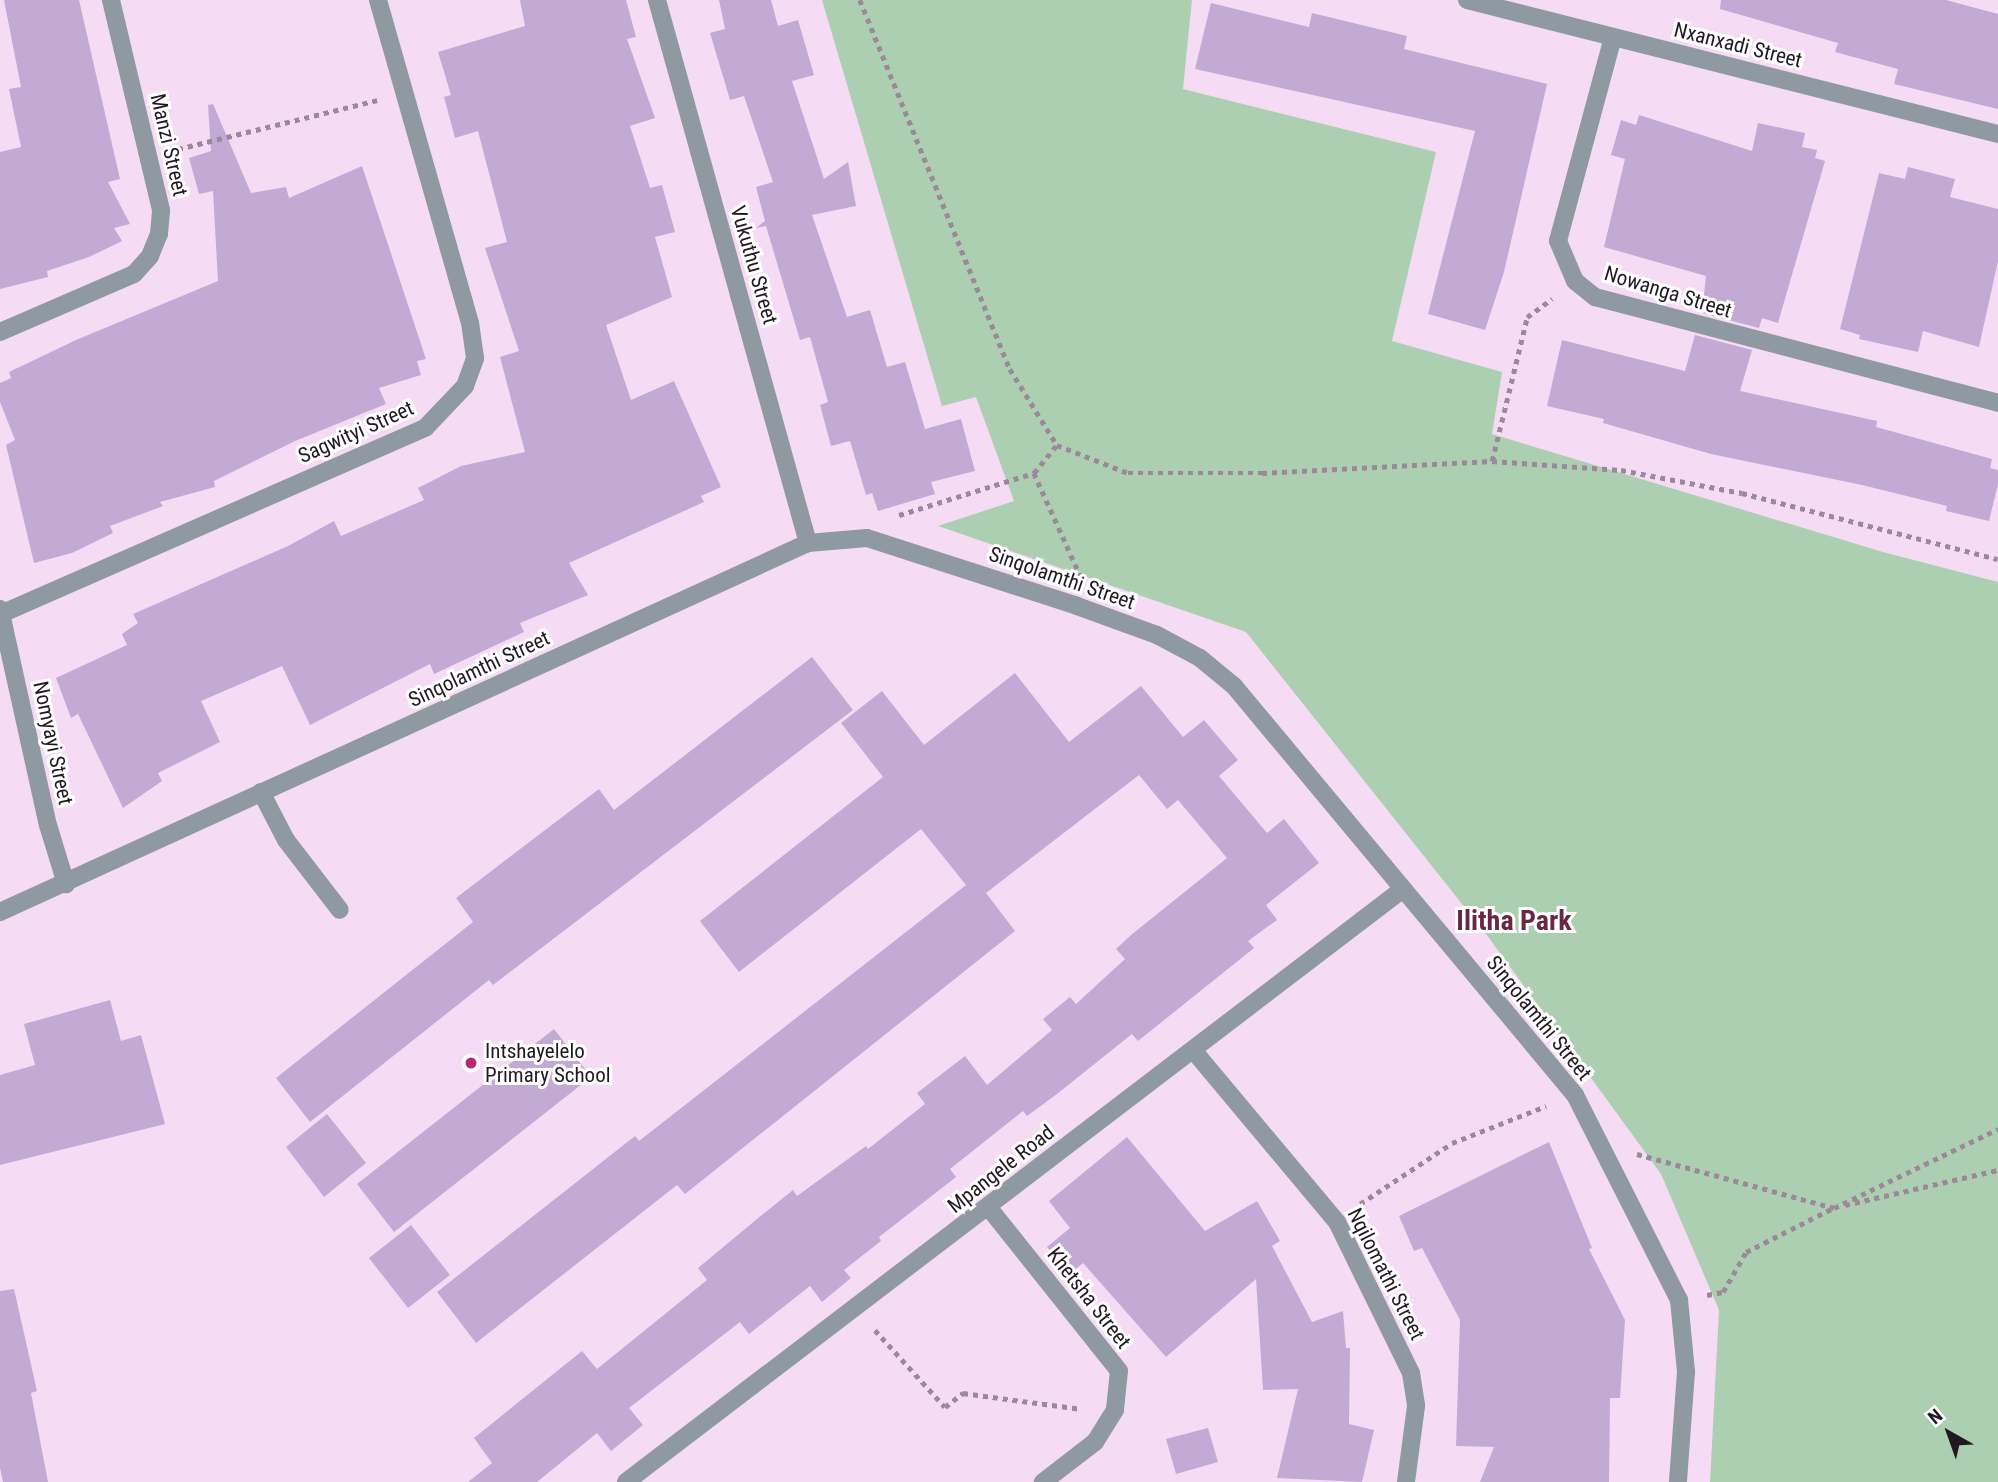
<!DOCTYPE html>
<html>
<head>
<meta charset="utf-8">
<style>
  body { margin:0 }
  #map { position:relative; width:1998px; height:1482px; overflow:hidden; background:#f5dcf4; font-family:"Roboto Condensed",sans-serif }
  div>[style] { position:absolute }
  .green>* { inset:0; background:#accfb1 }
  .building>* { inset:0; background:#c2aad5 }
  .path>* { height:4.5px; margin-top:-2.25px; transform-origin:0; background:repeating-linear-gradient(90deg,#9b899a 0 5px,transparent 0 10px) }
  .minor>* { height:18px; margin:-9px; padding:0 9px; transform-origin:9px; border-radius:9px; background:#8e99a2 }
  .dots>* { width:19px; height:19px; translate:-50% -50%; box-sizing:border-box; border:4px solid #fff; border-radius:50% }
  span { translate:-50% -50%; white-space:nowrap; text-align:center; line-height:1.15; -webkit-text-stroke:6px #fff; paint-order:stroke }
  .street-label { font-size:21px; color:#211821 }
  .poi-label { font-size:21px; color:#211821 }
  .left { translate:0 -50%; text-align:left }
  .district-label { font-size:28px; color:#692743; font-weight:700 }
  .north { position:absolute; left:1914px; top:1398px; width:70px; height:70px; -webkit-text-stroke:5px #fff; paint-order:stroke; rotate:320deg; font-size:19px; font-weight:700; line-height:28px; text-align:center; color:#211821 }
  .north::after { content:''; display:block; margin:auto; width:24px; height:32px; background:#211821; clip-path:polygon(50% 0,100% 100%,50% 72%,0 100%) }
</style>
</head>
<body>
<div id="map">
  <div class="green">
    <div style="clip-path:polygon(822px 0,1192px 0,1183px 89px,1436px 152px,1392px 341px,1502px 372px,1492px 434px,1883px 552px,1998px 582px,1998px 1482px,1710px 1482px,1719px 1310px,1661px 1174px,1489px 938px,1246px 632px,938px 526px,1014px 501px,976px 397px,942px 406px)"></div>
  </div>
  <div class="building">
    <div style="clip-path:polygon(4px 0,79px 0,120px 179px,108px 182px,130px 224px,114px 228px,122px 241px,89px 257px,47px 271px,48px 277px,0 289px,0 152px,21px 147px,9px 89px,21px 87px)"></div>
    <div style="clip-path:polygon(520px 0,626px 0,636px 37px,627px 39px,655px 118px,630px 126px,650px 188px,662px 185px,675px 232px,655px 237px,672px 297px,606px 325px,631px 400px,674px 381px,721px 487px,701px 496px,704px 502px,569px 563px,588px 595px,520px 623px,524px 632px,434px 674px,430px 664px,310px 725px,282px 666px,201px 701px,220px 742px,158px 773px,162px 781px,123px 808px,78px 714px,71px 718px,56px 678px,127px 645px,122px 634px,138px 623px,133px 614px,288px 546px,334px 521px,341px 536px,424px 500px,418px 488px,461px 466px,525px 452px,500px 357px,519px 351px,485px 248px,507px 242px,478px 131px,455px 138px,444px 97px,451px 95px,438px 52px,525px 26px)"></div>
    <div style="clip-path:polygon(719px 0,771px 0,778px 26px,798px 20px,814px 75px,792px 81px,824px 179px,848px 162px,856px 206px,812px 215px,847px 317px,870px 310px,887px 367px,905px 362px,925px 429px,961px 419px,975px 471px,931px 482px,935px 494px,878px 511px,872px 493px,866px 495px,850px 441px,831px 446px,820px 405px,828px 402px,810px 337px,800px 340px,766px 226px,756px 228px,765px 221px,756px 187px,773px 182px,744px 96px,730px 100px,710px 33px,725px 29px)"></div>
    <div style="clip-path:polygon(1721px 0,1946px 0,1998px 14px,1998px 109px,1894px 84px,1898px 69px,1835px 52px,1838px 43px,1720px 9px)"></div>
    <div style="clip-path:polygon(1211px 3px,1309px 27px,1312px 13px,1407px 36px,1404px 49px,1547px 84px,1504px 272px,1485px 330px,1428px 314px,1475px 131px,1195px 69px)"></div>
    <div style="clip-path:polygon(213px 104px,251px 193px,286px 187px,289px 198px,362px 166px,426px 359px,417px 361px,421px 375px,379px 388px,386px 404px,295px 441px,214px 481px,215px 487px,160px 502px,163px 506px,110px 526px,113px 533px,72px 553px,34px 563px,6px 445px,15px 440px,0 402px,0 383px,11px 378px,9px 372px,76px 340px,218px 281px,213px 191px,199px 194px,189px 158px,211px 151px,208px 105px)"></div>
    <div style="clip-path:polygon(1639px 115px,1752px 151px,1758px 123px,1805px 133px,1802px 147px,1817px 150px,1815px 158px,1825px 161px,1778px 323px,1762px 318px,1759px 328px,1702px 313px,1706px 276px,1604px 247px,1625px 159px,1611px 155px,1621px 120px,1636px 125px)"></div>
    <div style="clip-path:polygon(1908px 167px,1955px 179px,1950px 197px,1998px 209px,1998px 261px,1979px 347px,1923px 331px,1918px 352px,1859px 339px,1860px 335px,1840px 329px,1879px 173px,1905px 179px)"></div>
    <div style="clip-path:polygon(1695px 335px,1752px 350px,1740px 391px,1877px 421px,1876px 427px,1992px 459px,1990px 468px,1998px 470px,1998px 484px,1989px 521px,1946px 511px,1947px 506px,1862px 485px,1711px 454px,1603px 423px,1604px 419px,1547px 406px,1562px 340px,1685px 371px)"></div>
    <div style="clip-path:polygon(812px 657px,853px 710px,493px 985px,489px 980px,310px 1122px,276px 1078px,473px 922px,456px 898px,599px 789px,614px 810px)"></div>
    <div style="clip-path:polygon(1015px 673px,1069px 742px,1141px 686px,1183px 737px,1204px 720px,1238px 760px,1219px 776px,1267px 833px,1284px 819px,1319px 863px,1266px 905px,1277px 920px,1248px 941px,1254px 948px,1138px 1041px,1132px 1034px,1057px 1094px,1027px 1116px,1023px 1111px,950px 1169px,956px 1177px,879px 1237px,881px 1241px,844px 1270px,851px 1278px,822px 1302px,810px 1286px,749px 1334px,740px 1322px,629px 1408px,643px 1425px,611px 1451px,597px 1433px,537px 1482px,468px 1482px,492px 1463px,474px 1438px,582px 1351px,597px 1369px,707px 1280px,698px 1268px,757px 1219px,793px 1190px,797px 1196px,866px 1146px,868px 1149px,925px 1104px,917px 1093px,965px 1056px,987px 1085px,1052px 1030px,1043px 1019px,1070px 997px,1076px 1004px,1125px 959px,1116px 949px,1131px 935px,1227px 858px,1178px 800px,1167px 809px,1139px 775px,986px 893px,1015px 931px,685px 1194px,677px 1185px,476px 1343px,437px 1292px,635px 1136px,639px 1141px,966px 885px,921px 829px,739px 972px,700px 921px,883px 777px,841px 723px,882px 691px,924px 745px)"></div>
    <div style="clip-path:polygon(110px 1000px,121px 1041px,141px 1035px,165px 1124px,0 1165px,0 1075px,35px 1065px,24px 1024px)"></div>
    <div style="clip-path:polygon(554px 1029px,591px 1077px,394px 1232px,357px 1184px)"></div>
    <div style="clip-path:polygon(327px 1114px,366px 1163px,324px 1197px,286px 1147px)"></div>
    <div style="clip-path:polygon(1127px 1137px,1205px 1231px,1257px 1201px,1280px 1241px,1272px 1246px,1312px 1322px,1343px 1311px,1346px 1348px,1350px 1348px,1349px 1424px,1374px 1430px,1362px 1482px,1277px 1478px,1298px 1389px,1263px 1390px,1256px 1279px,1166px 1357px,1083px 1263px,1070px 1274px,1047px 1247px,1070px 1228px,1049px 1201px)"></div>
    <div style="clip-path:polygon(1549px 1142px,1592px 1248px,1589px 1249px,1625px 1320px,1620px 1398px,1610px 1398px,1609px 1482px,1480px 1482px,1494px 1447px,1456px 1446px,1460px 1320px,1422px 1248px,1414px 1251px,1399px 1216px)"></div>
    <div style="clip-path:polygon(411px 1225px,450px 1275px,408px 1308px,369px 1258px)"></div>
    <div style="clip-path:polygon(14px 1289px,37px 1391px,31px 1393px,48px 1482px,3px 1482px,0 1468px,0 1291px)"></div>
    <div style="clip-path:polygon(1208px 1428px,1218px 1462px,1176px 1474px,1166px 1439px)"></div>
  </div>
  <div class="path">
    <div style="left:860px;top:0;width:398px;rotate:67.9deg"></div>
    <div style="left:1010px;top:369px;width:89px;rotate:58.3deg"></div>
    <div style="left:1057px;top:445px;width:76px;rotate:21.5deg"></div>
    <div style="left:1128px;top:473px;width:134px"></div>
    <div style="left:1262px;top:473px;width:230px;rotate:-3deg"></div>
    <div style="left:1492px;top:461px;width:129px;rotate:4deg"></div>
    <div style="left:1621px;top:470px;width:123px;rotate:10.8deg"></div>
    <div style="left:1742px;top:493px;width:264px;rotate:14.5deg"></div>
    <div style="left:178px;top:149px;width:205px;rotate:-13.8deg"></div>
    <div style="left:1492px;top:461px;width:148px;rotate:-76.3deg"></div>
    <div style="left:1527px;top:317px;width:31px;rotate:-36deg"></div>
    <div style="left:1034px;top:473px;width:112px;rotate:65.7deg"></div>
    <div style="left:899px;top:515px;width:141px;rotate:-17.3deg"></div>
    <div style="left:1034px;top:473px;width:36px;rotate:-51deg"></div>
    <div style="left:1637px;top:1154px;width:204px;rotate:15.3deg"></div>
    <div style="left:1834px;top:1208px;width:182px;rotate:-25.7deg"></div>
    <div style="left:1360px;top:1204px;width:110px;rotate:-33.5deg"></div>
    <div style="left:1452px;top:1143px;width:101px;rotate:-21.5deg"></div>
    <div style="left:1845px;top:1205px;width:157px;rotate:-12.9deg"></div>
    <div style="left:1707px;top:1295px;width:16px;rotate:-11deg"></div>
    <div style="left:1723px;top:1292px;width:46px;rotate:-60.1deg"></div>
    <div style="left:1746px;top:1252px;width:97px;rotate:-26.8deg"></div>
    <div style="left:875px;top:1330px;width:104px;rotate:47.7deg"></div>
    <div style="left:945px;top:1407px;width:23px;rotate:-38deg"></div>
    <div style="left:963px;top:1393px;width:120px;rotate:7.7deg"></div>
  </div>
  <div class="minor">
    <div style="left:657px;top:0;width:564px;rotate:74.46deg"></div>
    <div style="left:1467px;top:0;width:548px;rotate:14.16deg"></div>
    <div style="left:1613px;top:37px;width:211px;rotate:105.1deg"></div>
    <div style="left:1558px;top:241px;width:43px;rotate:67deg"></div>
    <div style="left:1575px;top:281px;width:26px;rotate:39deg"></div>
    <div style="left:1595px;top:297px;width:417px;rotate:14.7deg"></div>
    <div style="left:0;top:332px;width:146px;rotate:-23.4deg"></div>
    <div style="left:134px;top:274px;width:24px;rotate:-48deg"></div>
    <div style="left:150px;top:256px;width:24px;rotate:-68deg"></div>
    <div style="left:159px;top:234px;width:24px;rotate:-85deg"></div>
    <div style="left:161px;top:210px;width:216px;rotate:-103.4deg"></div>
    <div style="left:0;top:609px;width:221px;rotate:77.5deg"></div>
    <div style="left:48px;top:825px;width:62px;rotate:73deg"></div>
    <div style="left:1px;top:614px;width:464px;rotate:-23.7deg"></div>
    <div style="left:426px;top:427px;width:57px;rotate:-46.4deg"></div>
    <div style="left:465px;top:386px;width:30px;rotate:-70deg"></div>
    <div style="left:475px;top:358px;width:35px;rotate:-98deg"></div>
    <div style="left:470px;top:323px;width:336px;rotate:-105.9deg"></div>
    <div style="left:261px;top:792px;width:54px;rotate:62.5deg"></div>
    <div style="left:286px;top:840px;width:88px;rotate:52.4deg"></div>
    <div style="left:0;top:912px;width:888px;rotate:-24.55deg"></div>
    <div style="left:808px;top:543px;width:59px;rotate:-4.8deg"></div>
    <div style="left:867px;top:538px;width:221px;rotate:17.9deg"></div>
    <div style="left:1077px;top:606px;width:85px;rotate:19.9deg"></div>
    <div style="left:1157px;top:635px;width:49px;rotate:28.1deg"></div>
    <div style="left:1200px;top:658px;width:44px;rotate:39.5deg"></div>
    <div style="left:1234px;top:686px;width:533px;rotate:50.18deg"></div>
    <div style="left:1575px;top:1095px;width:230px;rotate:63.1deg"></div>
    <div style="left:1679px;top:1300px;width:72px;rotate:84.4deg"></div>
    <div style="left:1686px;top:1372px;width:110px;rotate:94.2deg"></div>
    <div style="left:1193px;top:1050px;width:224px;rotate:50.1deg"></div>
    <div style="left:1337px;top:1222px;width:168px;rotate:63.9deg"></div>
    <div style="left:1411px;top:1373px;width:33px;rotate:81deg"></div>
    <div style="left:1416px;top:1406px;width:77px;rotate:97.5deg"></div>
    <div style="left:989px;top:1208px;width:208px;rotate:51.4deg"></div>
    <div style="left:1119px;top:1371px;width:39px;rotate:96deg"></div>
    <div style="left:1115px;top:1410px;width:38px;rotate:122deg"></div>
    <div style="left:1095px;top:1442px;width:66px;rotate:142.4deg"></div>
    <div style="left:626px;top:1482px;width:977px;rotate:-37.35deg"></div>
  </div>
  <div class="dots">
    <div style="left:471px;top:1063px;background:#b52d6e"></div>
  </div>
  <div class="street-label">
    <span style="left:1738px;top:45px;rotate:14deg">Nxanxadi Street</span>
    <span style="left:169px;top:145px;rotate:77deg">Manzi Street</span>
    <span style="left:754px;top:265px;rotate:74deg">Vukuthu Street</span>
    <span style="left:1668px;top:292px;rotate:17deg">Nowanga Street</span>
    <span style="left:356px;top:432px;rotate:-24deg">Sagwityi Street</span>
    <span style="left:1062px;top:578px;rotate:19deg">Sinqolamthi Street</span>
    <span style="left:479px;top:669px;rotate:-25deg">Sinqolamthi Street</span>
    <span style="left:53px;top:743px;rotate:78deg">Nomyayi Street</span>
    <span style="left:1539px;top:1018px;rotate:51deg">Sinqolamthi Street</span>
    <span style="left:1001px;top:1169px;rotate:-38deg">Mpangele Road</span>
    <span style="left:1386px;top:1274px;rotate:63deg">Nqilomathi Street</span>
    <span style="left:1089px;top:1298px;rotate:52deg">Khetsha Street</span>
  </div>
  <div class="poi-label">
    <span class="left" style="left:485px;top:1063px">Intshayelelo<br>Primary School</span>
  </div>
  <div class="district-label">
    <span style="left:1514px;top:921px">Ilitha Park</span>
  </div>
  <div class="north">N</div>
</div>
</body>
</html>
